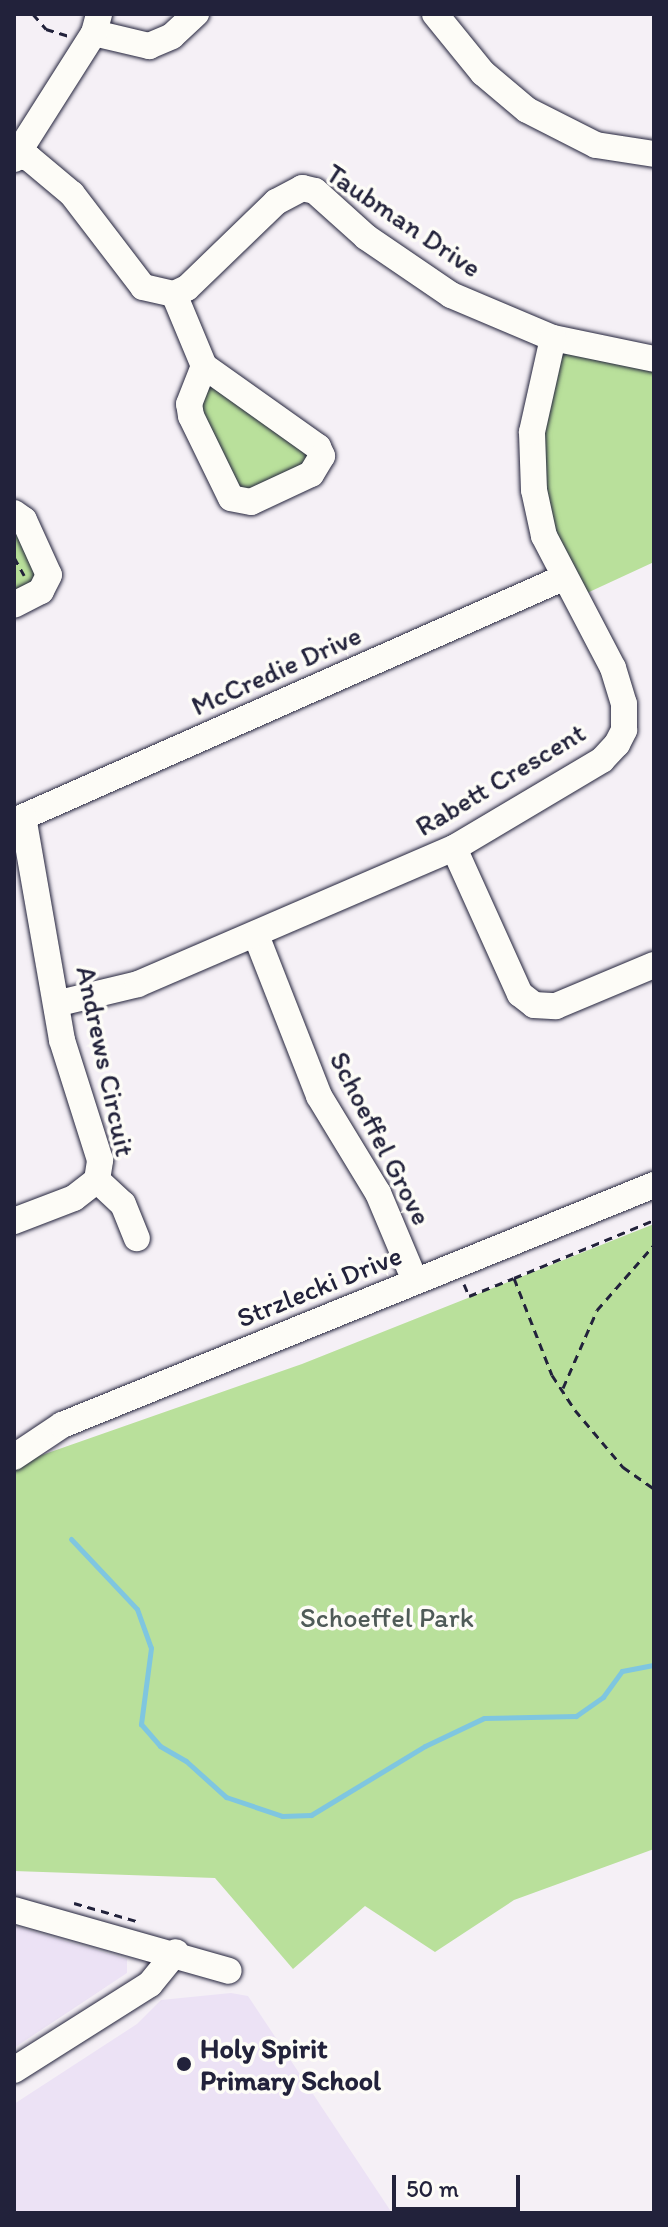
<!DOCTYPE html>
<html>
<head>
<meta charset="utf-8">
<style>
  body { margin:0 }
  #map { position:relative; width:668px; height:2227px; overflow:hidden; background:#f5f0f6; font-family:Itim,sans-serif }
  div>[style] { position:absolute }
  .built>* { inset:0; background:#ece2f5 }
  .green>* { inset:0; background:#b9e09b }
  .stream>* { height:5px; margin:-2.5px; padding:0 2.5px; transform-origin:2.5px; border-radius:2.5px; background:#7fc6e0 }
  .path>* { height:3px; margin-top:-1.5px; transform-origin:0; background:repeating-linear-gradient(90deg,#22223b 0 8px,transparent 0 14px) }
  .roads { filter:drop-shadow(0 0 2px #22223b) drop-shadow(0 0 2px #22223b) }
  .minor>* { height:26px; margin:-13px; padding:0 13px; transform-origin:13px; border-radius:13px; background:#fdfcf7 }
  .dots>* { width:22px; height:22px; translate:-50% -50%; box-sizing:border-box; border:4px solid #fdfcf7; border-radius:50% }
  span { translate:-50% -50%; white-space:nowrap; text-align:center; line-height:1.15; -webkit-text-stroke:7px #fdfcf7; paint-order:stroke }
  .street-label { font-size:28px; color:#22223b }
  .park-label { font-size:28px; color:#4f5b58 }
  .poi-label { font-size:28px; color:#22223b; font-weight:700 }
  .left { translate:0 -50%; text-align:left }
  .frame { position:absolute; inset:0; border:16px solid #22223b; pointer-events:none }
  .scale { position:absolute; left:392px; top:2175px; width:128px; height:36px; box-sizing:border-box; border:4px solid #22223b; border-top:0; padding-left:10px; font-size:24px; line-height:28px; white-space:nowrap; color:#22223b; -webkit-text-stroke:6px #fdfcf7; paint-order:stroke }
</style>
</head>
<body>
<div id="map">
  <div class="built">
    <div style="clip-path:polygon(14px 1926px,127px 1959px,127px 1973px,14px 2048px)"></div>
    <div style="clip-path:polygon(231px 1993px,248px 1996px,392px 2213px,14px 2213px,14px 2104px,137px 2024px,161px 2000px)"></div>
  </div>
  <div class="green">
    <div style="clip-path:polygon(558px 346px,654px 366px,654px 562px,587px 593px,553px 534px,542px 486px,542px 442px)"></div>
    <div style="clip-path:polygon(208px 376px,304px 440px,310px 463px,244px 496px,196px 410px)"></div>
    <div style="clip-path:polygon(14px 528px,40px 576px,14px 599px)"></div>
    <div style="clip-path:polygon(654px 1224px,654px 1849px,514px 1900px,435px 1952px,365px 1906px,293px 1969px,215px 1878px,14px 1871px,14px 1470px,22px 1462px,302px 1364px)"></div>
  </div>
  <div class="stream">
    <div style="left:71px;top:1539px;width:96px;rotate:46.7deg"></div>
    <div style="left:137px;top:1609px;width:41px;rotate:70.3deg"></div>
    <div style="left:151px;top:1648px;width:77px;rotate:97.5deg"></div>
    <div style="left:141px;top:1724px;width:29px;rotate:49deg"></div>
    <div style="left:160px;top:1746px;width:30px;rotate:30deg"></div>
    <div style="left:186px;top:1761px;width:54px;rotate:42deg"></div>
    <div style="left:226px;top:1797px;width:59px;rotate:18.7deg"></div>
    <div style="left:282px;top:1816px;width:29px;rotate:-2deg"></div>
    <div style="left:311px;top:1815px;width:133px;rotate:-31.2deg"></div>
    <div style="left:425px;top:1746px;width:65px;rotate:-25.4deg"></div>
    <div style="left:484px;top:1718px;width:92px;rotate:-1.2deg"></div>
    <div style="left:576px;top:1716px;width:33px;rotate:-35deg"></div>
    <div style="left:603px;top:1697px;width:32px;rotate:-54deg"></div>
    <div style="left:622px;top:1671px;width:33px;rotate:-11deg"></div>
  </div>
  <div class="path">
    <div style="left:33px;top:14px;width:20px;rotate:49deg"></div>
    <div style="left:46px;top:29px;width:24px;rotate:17deg"></div>
    <div style="left:14px;top:557px;width:21px;rotate:61deg"></div>
    <div style="left:514px;top:1278px;width:152px;rotate:-22.5deg"></div>
    <div style="left:464px;top:1284px;width:13px;rotate:67deg"></div>
    <div style="left:469px;top:1296px;width:48px;rotate:-21.8deg"></div>
    <div style="left:514px;top:1278px;width:104px;rotate:68.6deg"></div>
    <div style="left:552px;top:1375px;width:42px;rotate:56.7deg"></div>
    <div style="left:575px;top:1410px;width:75px;rotate:49.9deg"></div>
    <div style="left:623px;top:1467px;width:38px;rotate:35deg"></div>
    <div style="left:563px;top:1388px;width:85px;rotate:-66.4deg"></div>
    <div style="left:597px;top:1310px;width:86px;rotate:-48.8deg"></div>
    <div style="left:74px;top:1903px;width:69px;rotate:16.1deg"></div>
  </div>
  <div class="roads">
    <div class="minor">
      <div style="left:435px;top:14px;width:76px;rotate:50.9deg"></div>
      <div style="left:483px;top:73px;width:57px;rotate:40.1deg"></div>
      <div style="left:527px;top:110px;width:77px;rotate:26.9deg"></div>
      <div style="left:596px;top:145px;width:59px;rotate:8.8deg"></div>
      <div style="left:94px;top:33px;width:57px;rotate:13.3deg"></div>
      <div style="left:149px;top:46px;width:25px;rotate:-23deg"></div>
      <div style="left:172px;top:36px;width:33px;rotate:-43deg"></div>
      <div style="left:17px;top:156px;width:12px;rotate:9deg"></div>
      <div style="left:29px;top:158px;width:56px;rotate:39.9deg"></div>
      <div style="left:72px;top:194px;width:117px;rotate:52.6deg"></div>
      <div style="left:143px;top:287px;width:32px;rotate:13deg"></div>
      <div style="left:174px;top:294px;width:14px;rotate:-25deg"></div>
      <div style="left:187px;top:288px;width:124px;rotate:-44deg"></div>
      <div style="left:276px;top:202px;width:30px;rotate:-28deg"></div>
      <div style="left:302px;top:188px;width:13px;rotate:13deg"></div>
      <div style="left:315px;top:191px;width:69px;rotate:42deg"></div>
      <div style="left:366px;top:237px;width:103px;rotate:34.3deg"></div>
      <div style="left:451px;top:295px;width:111px;rotate:22.9deg"></div>
      <div style="left:553px;top:338px;width:103px;rotate:11.7deg"></div>
      <div style="left:14px;top:159px;width:149px;rotate:-57.6deg"></div>
      <div style="left:94px;top:33px;width:20px;rotate:-75deg"></div>
      <div style="left:174px;top:294px;width:78px;rotate:67.4deg"></div>
      <div style="left:204px;top:366px;width:140px;rotate:35.4deg"></div>
      <div style="left:318px;top:447px;width:10px;rotate:66deg"></div>
      <div style="left:322px;top:456px;width:21px;rotate:121deg"></div>
      <div style="left:311px;top:474px;width:66px;rotate:155deg"></div>
      <div style="left:251px;top:502px;width:20px;rotate:-169deg"></div>
      <div style="left:231px;top:498px;width:91px;rotate:-116deg"></div>
      <div style="left:191px;top:416px;width:12px;rotate:-99deg"></div>
      <div style="left:189px;top:404px;width:41px;rotate:-68.5deg"></div>
      <div style="left:14px;top:513px;width:12px;rotate:35deg"></div>
      <div style="left:24px;top:520px;width:60px;rotate:65.6deg"></div>
      <div style="left:49px;top:575px;width:18px;rotate:117deg"></div>
      <div style="left:41px;top:591px;width:30px;rotate:153deg"></div>
      <div style="left:14px;top:821px;width:600px;rotate:-23.88deg"></div>
      <div style="left:454px;top:848px;width:160px;rotate:65.7deg"></div>
      <div style="left:520px;top:994px;width:18px;rotate:38deg"></div>
      <div style="left:534px;top:1005px;width:22px;rotate:3deg"></div>
      <div style="left:556px;top:1006px;width:106px;rotate:-22.7deg"></div>
      <div style="left:256px;top:935px;width:173px;rotate:68.6deg"></div>
      <div style="left:319px;top:1096px;width:114px;rotate:58.7deg"></div>
      <div style="left:378px;top:1193px;width:95px;rotate:67.2deg"></div>
      <div style="left:59px;top:1003px;width:81px;rotate:-13.5deg"></div>
      <div style="left:138px;top:984px;width:344px;rotate:-23.3deg"></div>
      <div style="left:454px;top:848px;width:172px;rotate:-30.7deg"></div>
      <div style="left:602px;top:760px;width:22px;rotate:-47deg"></div>
      <div style="left:617px;top:744px;width:16px;rotate:-63deg"></div>
      <div style="left:624px;top:730px;width:26px;rotate:-90deg"></div>
      <div style="left:624px;top:704px;width:38px;rotate:-107deg"></div>
      <div style="left:613px;top:668px;width:149px;rotate:-117.6deg"></div>
      <div style="left:544px;top:536px;width:47px;rotate:-102.3deg"></div>
      <div style="left:534px;top:490px;width:58px;rotate:-92deg"></div>
      <div style="left:532px;top:432px;width:96px;rotate:-77.4deg"></div>
      <div style="left:97px;top:1180px;width:35px;rotate:43deg"></div>
      <div style="left:123px;top:1204px;width:37px;rotate:68deg"></div>
      <div style="left:14px;top:1221px;width:64px;rotate:-21deg"></div>
      <div style="left:74px;top:1198px;width:29px;rotate:-38deg"></div>
      <div style="left:97px;top:1180px;width:20px;rotate:-81deg"></div>
      <div style="left:100px;top:1160px;width:126px;rotate:-107.6deg"></div>
      <div style="left:62px;top:1040px;width:226px;rotate:-99.9deg"></div>
      <div style="left:14px;top:1457px;width:58px;rotate:-33.7deg"></div>
      <div style="left:62px;top:1425px;width:639px;rotate:-22.07deg"></div>
      <div style="left:14px;top:1910px;width:223px;rotate:15.8deg"></div>
      <div style="left:14px;top:2070px;width:161px;rotate:-32.3deg"></div>
      <div style="left:150px;top:1984px;width:41px;rotate:-50.9deg"></div>
    </div>
  </div>
  <div class="dots">
    <div style="left:184px;top:2064px;background:#22223b"></div>
  </div>
  <div class="street-label">
    <span style="left:404px;top:220px;rotate:34deg">Taubman Drive</span>
    <span style="left:276px;top:670px;rotate:-24deg">McCredie Drive</span>
    <span style="left:500px;top:779px;rotate:-31deg">Rabett Crescent</span>
    <span style="left:106px;top:1061px;rotate:78deg">Andrews Circuit</span>
    <span style="left:381px;top:1138px;rotate:63deg">Schoeffel Grove</span>
    <span style="left:319px;top:1286px;rotate:-22deg">Strzlecki Drive</span>
  </div>
  <div class="park-label">
    <span style="left:387px;top:1617px">Schoeffel Park</span>
  </div>
  <div class="poi-label">
    <span class="left" style="left:200px;top:2064px">Holy Spirit<br>Primary School</span>
  </div>
  <div class="frame"></div>
  <div class="scale">50 m</div>
</div>
</body>
</html>
